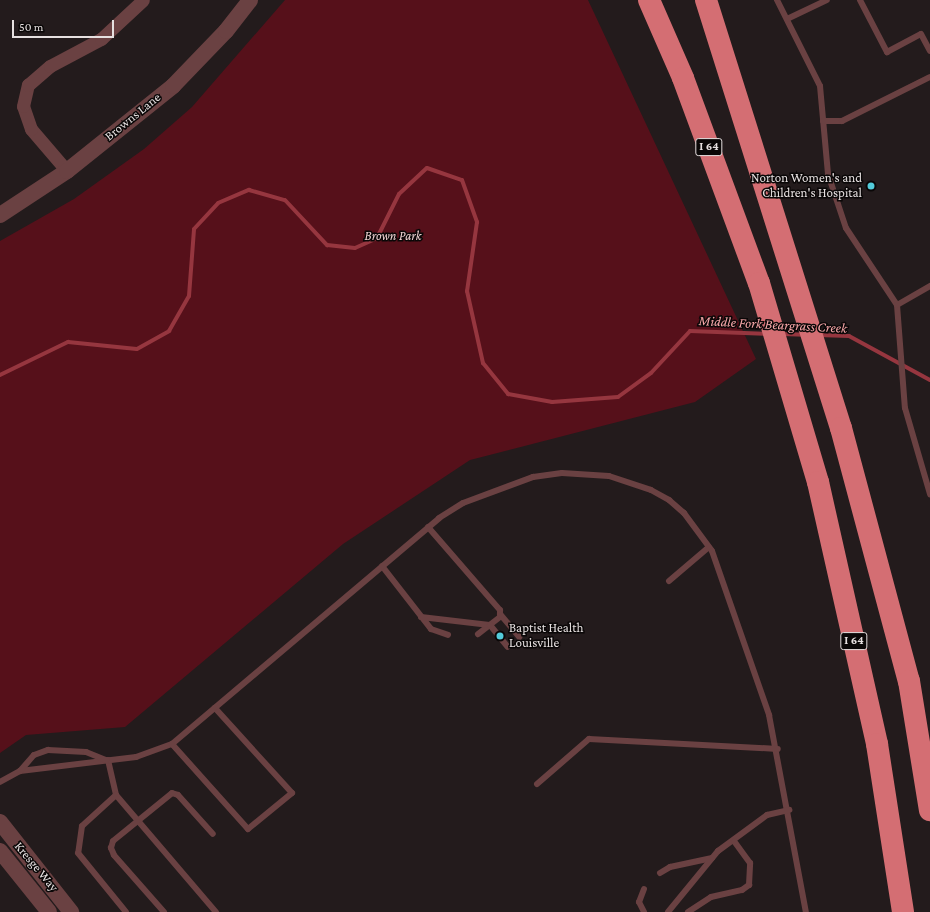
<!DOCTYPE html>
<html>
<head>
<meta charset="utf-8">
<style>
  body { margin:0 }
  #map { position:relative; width:930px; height:912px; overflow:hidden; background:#231b1c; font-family:"Crimson Pro",serif }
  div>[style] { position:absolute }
  .green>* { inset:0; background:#56101a }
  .stream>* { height:4px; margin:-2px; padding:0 2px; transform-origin:2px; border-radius:2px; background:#96363f }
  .service>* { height:6px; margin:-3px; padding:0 3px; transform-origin:3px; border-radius:3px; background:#6a4142 }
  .minor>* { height:13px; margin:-6.5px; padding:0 6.5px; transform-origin:6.5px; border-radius:6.5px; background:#6a4142 }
  .tertiary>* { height:16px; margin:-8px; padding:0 8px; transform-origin:8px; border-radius:8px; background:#6a4142 }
  .motorway>* { height:22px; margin:-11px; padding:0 11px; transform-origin:11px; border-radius:11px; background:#d46e73 }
  .dots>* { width:11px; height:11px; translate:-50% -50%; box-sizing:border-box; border:2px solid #0a0707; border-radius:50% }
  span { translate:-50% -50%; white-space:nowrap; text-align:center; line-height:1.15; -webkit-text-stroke:3px #0a0707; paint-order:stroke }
  .shield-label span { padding:1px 3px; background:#0a0707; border:1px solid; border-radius:3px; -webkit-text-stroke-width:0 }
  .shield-label { font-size:12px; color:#e6e0e0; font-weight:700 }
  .street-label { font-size:13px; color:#e6e0e0 }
  .poi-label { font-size:13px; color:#e6e0e0 }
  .right { translate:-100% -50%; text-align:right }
  .left { translate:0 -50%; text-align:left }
  .park-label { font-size:13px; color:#f2d5d5; font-style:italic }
  .water-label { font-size:14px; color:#f9a8aa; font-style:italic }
  .scale { position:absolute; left:12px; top:20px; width:102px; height:18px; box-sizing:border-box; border:2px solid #e6e0e0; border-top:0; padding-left:5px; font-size:12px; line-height:14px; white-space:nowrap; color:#e6e0e0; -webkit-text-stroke:3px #0a0707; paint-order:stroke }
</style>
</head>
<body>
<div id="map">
  <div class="green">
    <div style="clip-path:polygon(285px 0,588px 0,756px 359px,695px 402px,470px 460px,343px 544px,125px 727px,26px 735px,0 753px,0 241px,74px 199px,144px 149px,192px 107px)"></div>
  </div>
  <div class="stream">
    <div style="left:782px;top:334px;width:23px;rotate:2deg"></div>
    <div style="left:818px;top:335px;width:31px;rotate:2deg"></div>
    <div style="left:849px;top:336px;width:92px;rotate:28.5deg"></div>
    <div style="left:0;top:375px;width:76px;rotate:-25.9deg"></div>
    <div style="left:68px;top:342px;width:69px;rotate:5.8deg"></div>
    <div style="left:137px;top:349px;width:37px;rotate:-29deg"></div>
    <div style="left:169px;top:331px;width:40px;rotate:-60.3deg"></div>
    <div style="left:189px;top:296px;width:67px;rotate:-85.7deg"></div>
    <div style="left:194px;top:229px;width:35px;rotate:-47deg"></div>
    <div style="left:218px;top:203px;width:34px;rotate:-23deg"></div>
    <div style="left:249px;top:190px;width:37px;rotate:16deg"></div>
    <div style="left:285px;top:200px;width:62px;rotate:47deg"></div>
    <div style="left:327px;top:245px;width:28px;rotate:6deg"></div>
    <div style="left:355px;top:248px;width:24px;rotate:-24deg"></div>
    <div style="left:377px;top:238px;width:49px;rotate:-63.4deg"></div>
    <div style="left:399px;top:194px;width:38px;rotate:-43deg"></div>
    <div style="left:427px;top:168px;width:37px;rotate:19deg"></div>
    <div style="left:462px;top:180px;width:45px;rotate:70.3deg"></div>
    <div style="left:477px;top:222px;width:70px;rotate:98.2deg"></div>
    <div style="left:467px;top:291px;width:74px;rotate:77.5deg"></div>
    <div style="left:483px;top:363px;width:40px;rotate:51deg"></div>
    <div style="left:508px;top:394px;width:45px;rotate:10.3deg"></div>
    <div style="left:552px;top:402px;width:66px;rotate:-4.3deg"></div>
    <div style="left:618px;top:397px;width:41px;rotate:-36deg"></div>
    <div style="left:651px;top:373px;width:57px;rotate:-47.1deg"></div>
    <div style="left:690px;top:331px;width:77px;rotate:2.2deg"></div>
  </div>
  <div class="service">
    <div style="left:777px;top:0;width:96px;rotate:63.4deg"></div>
    <div style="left:820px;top:86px;width:88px;rotate:84.8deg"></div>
    <div style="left:828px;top:174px;width:57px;rotate:71.6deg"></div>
    <div style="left:846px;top:228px;width:92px;rotate:56.5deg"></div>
    <div style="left:897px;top:305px;width:103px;rotate:85.6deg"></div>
    <div style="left:905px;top:408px;width:90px;rotate:73.8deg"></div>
    <div style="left:860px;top:0;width:59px;rotate:62.6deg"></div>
    <div style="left:887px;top:52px;width:38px;rotate:-28deg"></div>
    <div style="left:921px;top:34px;width:19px;rotate:62deg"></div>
    <div style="left:787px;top:19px;width:44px;rotate:-25.4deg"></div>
    <div style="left:823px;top:121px;width:19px"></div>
    <div style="left:842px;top:121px;width:98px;rotate:-26.6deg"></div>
    <div style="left:897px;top:305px;width:38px;rotate:-30deg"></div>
    <div style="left:428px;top:527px;width:110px;rotate:49.1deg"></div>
    <div style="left:500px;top:610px;width:7px;rotate:90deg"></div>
    <div style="left:500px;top:617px;width:28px;rotate:142deg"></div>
    <div style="left:382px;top:566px;width:80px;rotate:52.1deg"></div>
    <div style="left:431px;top:629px;width:18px;rotate:19deg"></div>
    <div style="left:669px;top:581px;width:52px;rotate:-40.4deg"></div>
    <div style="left:500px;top:614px;width:30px;rotate:50deg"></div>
    <div style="left:421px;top:617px;width:69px;rotate:6.6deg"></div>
    <div style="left:490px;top:625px;width:28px;rotate:51deg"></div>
    <div style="left:172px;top:744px;width:114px;rotate:48.2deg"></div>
    <div style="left:248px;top:829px;width:57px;rotate:-39.3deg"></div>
    <div style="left:292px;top:793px;width:115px;rotate:-132.2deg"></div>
    <div style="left:108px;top:760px;width:36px;rotate:77deg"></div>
    <div style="left:116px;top:795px;width:46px;rotate:137.6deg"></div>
    <div style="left:82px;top:826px;width:27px;rotate:98deg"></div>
    <div style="left:78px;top:853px;width:76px;rotate:50.9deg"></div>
    <div style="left:20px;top:771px;width:117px;rotate:-6.9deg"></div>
    <div style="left:136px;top:757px;width:38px;rotate:-20deg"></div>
    <div style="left:172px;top:744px;width:350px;rotate:-40.2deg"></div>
    <div style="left:439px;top:518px;width:28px;rotate:-32deg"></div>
    <div style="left:463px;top:503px;width:75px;rotate:-20.4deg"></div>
    <div style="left:533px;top:477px;width:29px;rotate:-8deg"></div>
    <div style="left:562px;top:473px;width:47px;rotate:3.7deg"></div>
    <div style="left:609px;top:476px;width:44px;rotate:18.4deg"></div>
    <div style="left:651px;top:490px;width:21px;rotate:29deg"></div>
    <div style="left:669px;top:500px;width:20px;rotate:41deg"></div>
    <div style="left:684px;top:513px;width:47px;rotate:53.6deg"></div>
    <div style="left:712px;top:551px;width:174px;rotate:70.8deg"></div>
    <div style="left:769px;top:715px;width:200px;rotate:79.4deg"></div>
    <div style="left:0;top:782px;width:23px;rotate:-29deg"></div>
    <div style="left:20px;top:771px;width:21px;rotate:-49deg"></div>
    <div style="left:34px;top:755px;width:15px;rotate:-20deg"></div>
    <div style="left:48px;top:750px;width:38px;rotate:3deg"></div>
    <div style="left:86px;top:752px;width:22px;rotate:22deg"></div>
    <div style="left:537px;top:784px;width:69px;rotate:-40.9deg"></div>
    <div style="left:589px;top:739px;width:189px;rotate:3deg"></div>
    <div style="left:116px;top:795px;width:154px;rotate:49.5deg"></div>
    <div style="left:660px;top:873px;width:12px;rotate:-31deg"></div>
    <div style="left:670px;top:867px;width:43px;rotate:-12.1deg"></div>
    <div style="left:644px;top:889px;width:14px;rotate:111deg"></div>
    <div style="left:639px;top:902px;width:11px;rotate:63deg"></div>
    <div style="left:164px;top:912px;width:76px;rotate:-131.3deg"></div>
    <div style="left:114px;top:855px;width:8px;rotate:-113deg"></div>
    <div style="left:111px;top:848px;width:7px;rotate:-74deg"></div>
    <div style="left:113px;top:841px;width:76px;rotate:-39.1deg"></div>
    <div style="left:172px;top:793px;width:6px;rotate:18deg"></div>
    <div style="left:178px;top:795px;width:52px;rotate:48.1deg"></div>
    <div style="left:668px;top:912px;width:79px;rotate:-50.7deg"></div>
    <div style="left:718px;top:851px;width:61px;rotate:-36.3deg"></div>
    <div style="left:767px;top:815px;width:23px;rotate:-13deg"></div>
    <div style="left:688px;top:912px;width:27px;rotate:-33deg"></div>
    <div style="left:711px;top:897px;width:32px;rotate:-13deg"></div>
    <div style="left:742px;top:890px;width:9px;rotate:-36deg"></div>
    <div style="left:749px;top:885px;width:22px;rotate:-87deg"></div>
    <div style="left:750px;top:863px;width:27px;rotate:-126deg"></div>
  </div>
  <div class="minor">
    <div style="left:67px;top:171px;width:55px;rotate:-130.6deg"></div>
    <div style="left:31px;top:129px;width:24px;rotate:-109deg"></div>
    <div style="left:23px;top:106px;width:22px;rotate:-77deg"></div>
    <div style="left:28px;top:85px;width:29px;rotate:-41deg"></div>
    <div style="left:50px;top:66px;width:58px;rotate:-27.9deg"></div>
    <div style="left:101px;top:39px;width:57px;rotate:-42.9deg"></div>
  </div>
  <div class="tertiary">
    <div style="left:0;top:215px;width:80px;rotate:-33.3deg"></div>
    <div style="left:67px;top:171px;width:136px;rotate:-38.7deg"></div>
    <div style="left:173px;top:86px;width:76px;rotate:-46.1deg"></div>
    <div style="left:226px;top:31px;width:39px;rotate:-52deg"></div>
    <div style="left:0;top:822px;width:115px;rotate:51.7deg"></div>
    <div style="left:0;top:851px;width:78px;rotate:51.2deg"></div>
  </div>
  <div class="motorway">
    <div style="left:649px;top:0;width:85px;rotate:66.4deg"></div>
    <div style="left:683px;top:78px;width:219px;rotate:69.7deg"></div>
    <div style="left:759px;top:283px;width:208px;rotate:73.5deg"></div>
    <div style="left:818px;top:482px;width:269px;rotate:77.3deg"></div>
    <div style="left:877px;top:744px;width:170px;rotate:81.2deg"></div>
    <div style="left:706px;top:0;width:449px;rotate:72.5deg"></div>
    <div style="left:841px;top:428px;width:262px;rotate:75deg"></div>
    <div style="left:909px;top:681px;width:131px;rotate:80.8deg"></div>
  </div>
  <div class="dots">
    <div style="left:871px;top:186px;background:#53cbda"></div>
    <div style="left:500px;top:636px;background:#53cbda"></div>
  </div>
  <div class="shield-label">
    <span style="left:709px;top:147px">I 64</span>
    <span style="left:854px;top:641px">I 64</span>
  </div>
  <div class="street-label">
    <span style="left:133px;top:117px;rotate:-39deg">Browns Lane</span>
    <span style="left:36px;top:867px;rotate:50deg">Kresge Way</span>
  </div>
  <div class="poi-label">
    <span class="right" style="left:862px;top:186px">Norton Women's and<br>Children's Hospital</span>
    <span class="left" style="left:509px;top:636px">Baptist Health<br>Louisville</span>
  </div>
  <div class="park-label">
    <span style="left:393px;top:236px">Brown Park</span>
  </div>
  <div class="water-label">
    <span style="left:773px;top:324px;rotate:3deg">Middle Fork Beargrass Creek</span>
  </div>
  <div class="scale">50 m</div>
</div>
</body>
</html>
